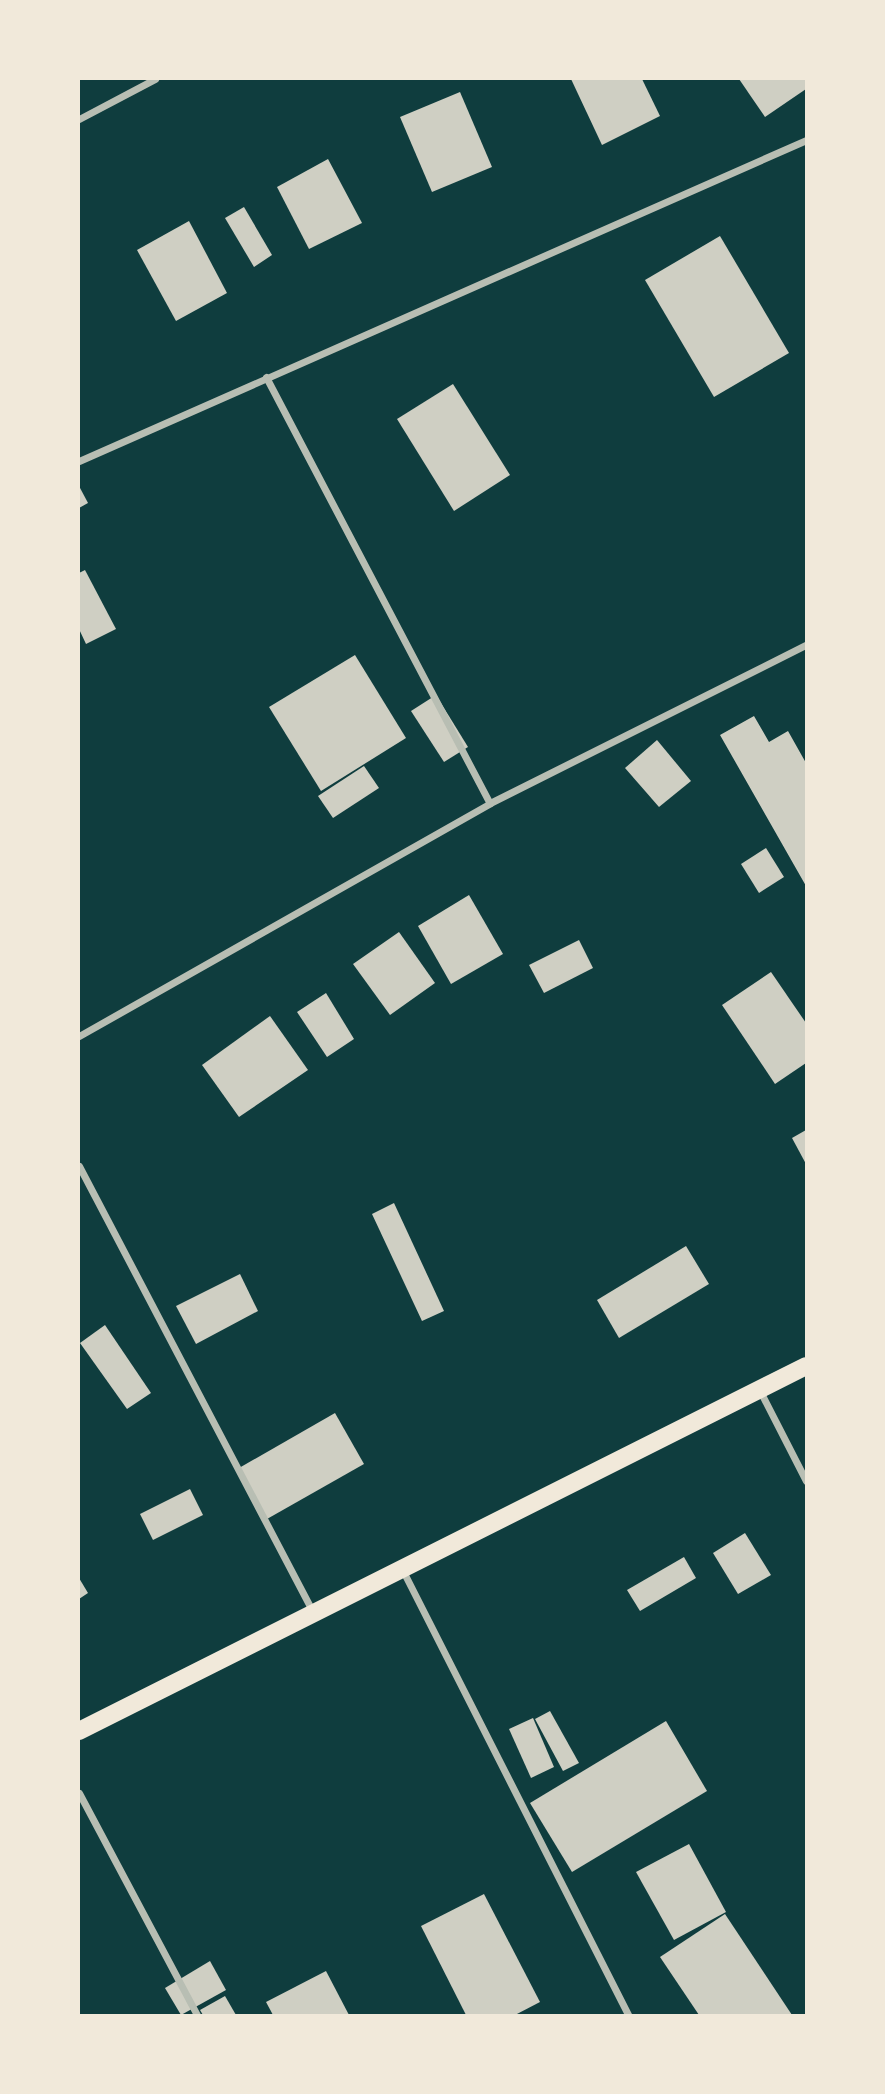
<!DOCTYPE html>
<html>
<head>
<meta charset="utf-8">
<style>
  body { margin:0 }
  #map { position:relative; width:885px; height:2094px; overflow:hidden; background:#0f3d3e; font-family:"Alegreya Sans",sans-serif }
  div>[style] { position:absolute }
  .building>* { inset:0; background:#cfcfc3 }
  .minor>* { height:7px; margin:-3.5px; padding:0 3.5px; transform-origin:3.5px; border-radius:3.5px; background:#b8beb3 }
  .primary>* { height:18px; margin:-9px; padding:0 9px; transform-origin:9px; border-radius:9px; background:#f1e9da }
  span { translate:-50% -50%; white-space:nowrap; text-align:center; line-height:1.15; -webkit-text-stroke:7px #f1e9da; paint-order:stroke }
  .frame { position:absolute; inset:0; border:80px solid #f1e9da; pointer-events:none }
</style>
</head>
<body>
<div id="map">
  <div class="building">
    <div style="clip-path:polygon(571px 79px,642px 79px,660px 116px,602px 145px)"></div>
    <div style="clip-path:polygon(739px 79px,806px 79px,806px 89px,765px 117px)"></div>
    <div style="clip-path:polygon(460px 92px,492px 167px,432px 192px,400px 117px)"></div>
    <div style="clip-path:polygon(328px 159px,362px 223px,309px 249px,277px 187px)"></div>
    <div style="clip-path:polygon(244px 207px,272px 255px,254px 267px,225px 218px)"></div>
    <div style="clip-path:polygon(189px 221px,227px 293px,176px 321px,137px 250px)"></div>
    <div style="clip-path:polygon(720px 236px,789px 353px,714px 397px,645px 280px)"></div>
    <div style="clip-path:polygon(453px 384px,510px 475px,454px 511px,397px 419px)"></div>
    <div style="clip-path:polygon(79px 486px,88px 503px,79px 508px)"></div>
    <div style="clip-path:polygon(85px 570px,116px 629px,86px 644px,79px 629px,79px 573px)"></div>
    <div style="clip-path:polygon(355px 655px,406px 738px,321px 791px,269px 707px)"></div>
    <div style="clip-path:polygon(436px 695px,468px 747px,444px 762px,411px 711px)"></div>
    <div style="clip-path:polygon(754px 716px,769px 742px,788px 731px,806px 763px,806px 886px,720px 735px)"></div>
    <div style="clip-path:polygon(657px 740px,691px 781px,659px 807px,625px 768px)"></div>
    <div style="clip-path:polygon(364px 766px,379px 788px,333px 818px,318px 796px)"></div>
    <div style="clip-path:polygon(766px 848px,784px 877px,759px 893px,741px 864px)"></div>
    <div style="clip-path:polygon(469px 895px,503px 954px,451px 984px,418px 926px)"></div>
    <div style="clip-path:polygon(399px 932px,435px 983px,390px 1015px,353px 964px)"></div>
    <div style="clip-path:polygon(579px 940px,593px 968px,544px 993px,529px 965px)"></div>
    <div style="clip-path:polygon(771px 972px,806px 1023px,806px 1063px,775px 1084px,722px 1005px)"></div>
    <div style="clip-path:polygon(326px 993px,354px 1039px,327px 1057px,297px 1012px)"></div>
    <div style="clip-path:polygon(270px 1016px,308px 1070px,239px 1117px,202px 1065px)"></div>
    <div style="clip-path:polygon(806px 1130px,806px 1164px,792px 1138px)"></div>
    <div style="clip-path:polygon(394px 1203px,444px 1311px,422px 1321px,372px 1214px)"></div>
    <div style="clip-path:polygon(686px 1246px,709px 1284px,619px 1338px,597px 1300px)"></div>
    <div style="clip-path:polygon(240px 1274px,258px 1311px,196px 1344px,176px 1306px)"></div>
    <div style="clip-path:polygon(105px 1325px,151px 1393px,127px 1409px,80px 1343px)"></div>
    <div style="clip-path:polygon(335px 1413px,364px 1464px,267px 1519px,239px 1468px)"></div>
    <div style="clip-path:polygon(190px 1489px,203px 1515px,153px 1540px,140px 1514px)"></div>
    <div style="clip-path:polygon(745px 1533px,771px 1575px,738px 1594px,713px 1553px)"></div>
    <div style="clip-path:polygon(684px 1557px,696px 1578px,640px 1611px,627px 1590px)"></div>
    <div style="clip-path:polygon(79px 1578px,88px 1593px,79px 1599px)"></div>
    <div style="clip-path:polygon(550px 1711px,579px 1763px,563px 1771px,535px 1719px)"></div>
    <div style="clip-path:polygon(533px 1718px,554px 1767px,531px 1778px,509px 1729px)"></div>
    <div style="clip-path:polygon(666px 1721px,707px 1791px,572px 1872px,530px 1803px)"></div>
    <div style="clip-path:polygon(689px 1844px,726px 1912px,674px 1940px,636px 1872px)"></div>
    <div style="clip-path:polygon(484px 1894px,540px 2002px,515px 2015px,466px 2015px,421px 1926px)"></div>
    <div style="clip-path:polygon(725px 1914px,792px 2015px,699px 2015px,660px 1957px)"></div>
    <div style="clip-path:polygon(210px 1961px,226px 1990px,181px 2015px,165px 1988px)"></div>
    <div style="clip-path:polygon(326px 1971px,349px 2015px,273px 2015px,266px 2002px)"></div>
    <div style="clip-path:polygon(225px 1996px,236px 2015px,203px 2015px,200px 2010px)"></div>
  </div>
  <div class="minor">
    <div style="left:79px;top:119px;width:86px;rotate:-27.8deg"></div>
    <div style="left:266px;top:377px;width:481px;rotate:62.3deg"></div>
    <div style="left:79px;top:461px;width:795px;rotate:-23.82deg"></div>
    <div style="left:79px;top:1036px;width:472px;rotate:-29.5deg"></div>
    <div style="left:490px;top:803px;width:353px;rotate:-26.6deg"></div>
    <div style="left:79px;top:1166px;width:504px;rotate:62.32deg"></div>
    <div style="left:760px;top:1391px;width:101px;rotate:62.9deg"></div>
    <div style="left:402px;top:1569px;width:500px;rotate:63.1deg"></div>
    <div style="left:79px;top:1793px;width:251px;rotate:62deg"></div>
  </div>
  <div class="primary">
    <div style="left:79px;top:1731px;width:813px;rotate:-26.66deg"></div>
  </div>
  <div class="frame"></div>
</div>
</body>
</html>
